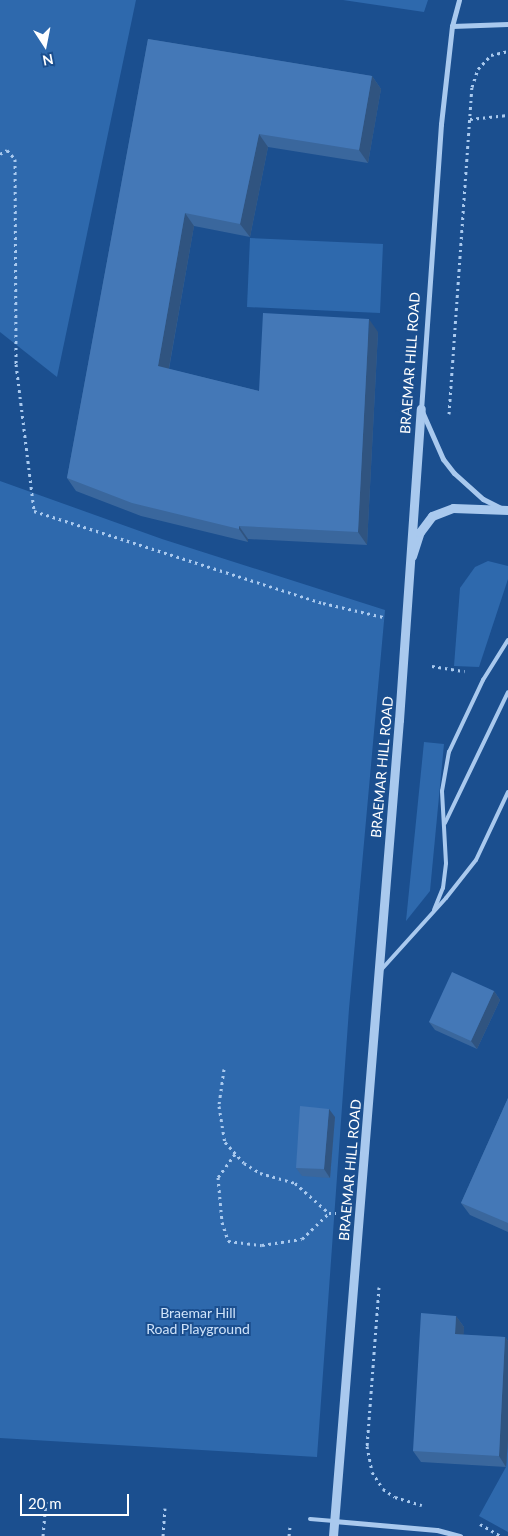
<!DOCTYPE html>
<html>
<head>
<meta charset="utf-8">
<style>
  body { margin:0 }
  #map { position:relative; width:508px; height:1536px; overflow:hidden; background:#1b4f8f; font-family:Lato,sans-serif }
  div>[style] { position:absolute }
  .green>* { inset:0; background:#2e69ad }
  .path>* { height:3px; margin-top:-1.5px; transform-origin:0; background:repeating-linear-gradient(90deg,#a9c9ee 0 2.5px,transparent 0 6.5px) }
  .service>* { height:4px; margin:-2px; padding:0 2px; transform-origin:2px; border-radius:2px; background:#a9c9ee }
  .minor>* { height:5px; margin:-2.5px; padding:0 2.5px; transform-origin:2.5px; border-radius:2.5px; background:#a9c9ee }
  .tertiary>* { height:9px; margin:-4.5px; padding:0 4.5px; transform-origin:4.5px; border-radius:4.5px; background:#a9c9ee }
  .wall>* { inset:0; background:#3a679d }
  .shaded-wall>* { inset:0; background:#305480 }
  .building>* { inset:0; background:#4478b7 }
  span { translate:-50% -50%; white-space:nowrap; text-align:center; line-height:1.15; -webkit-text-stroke:4px #1b4f8f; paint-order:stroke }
  .street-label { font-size:14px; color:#fff }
  .park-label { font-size:14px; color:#cfe3fa }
  .north { position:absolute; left:20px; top:20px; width:50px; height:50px; -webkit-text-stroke:4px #1b4f8f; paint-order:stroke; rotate:169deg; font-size:14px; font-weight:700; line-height:20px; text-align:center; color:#fff }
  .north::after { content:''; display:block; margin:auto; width:18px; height:22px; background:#fff; clip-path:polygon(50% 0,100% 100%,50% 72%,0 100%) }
  .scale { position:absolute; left:20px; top:1494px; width:109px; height:22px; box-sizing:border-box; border:2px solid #fff; border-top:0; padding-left:6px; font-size:15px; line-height:18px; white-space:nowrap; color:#fff; -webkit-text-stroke:4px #1b4f8f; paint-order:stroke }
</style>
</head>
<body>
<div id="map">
  <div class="green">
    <div style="clip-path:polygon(0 0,136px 0,57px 377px,0 332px)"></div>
    <div style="clip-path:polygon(343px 0,428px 0,424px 12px)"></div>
    <div style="clip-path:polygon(250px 238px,383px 244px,380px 313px,247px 307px)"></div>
    <div style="clip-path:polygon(0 481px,162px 539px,385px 610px,349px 1009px,317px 1457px,0 1438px)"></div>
    <div style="clip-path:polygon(488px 561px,508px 566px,508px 579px,479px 667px,454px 666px,460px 588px,475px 567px)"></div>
    <div style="clip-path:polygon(424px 742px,444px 744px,430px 891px,406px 921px)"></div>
    <div style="clip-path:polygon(508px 1439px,508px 1532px,479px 1516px,506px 1467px)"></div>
  </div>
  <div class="path">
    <div style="left:470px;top:119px;width:38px;rotate:-6deg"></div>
    <div style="left:0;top:154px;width:8px;rotate:-30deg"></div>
    <div style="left:7px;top:150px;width:12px;rotate:48deg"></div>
    <div style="left:15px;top:159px;width:205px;rotate:89.7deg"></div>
    <div style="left:16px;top:364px;width:148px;rotate:83deg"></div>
    <div style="left:34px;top:511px;width:303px;rotate:17.7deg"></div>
    <div style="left:323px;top:603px;width:62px;rotate:13.1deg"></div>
    <div style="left:449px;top:414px;width:328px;rotate:-86deg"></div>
    <div style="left:472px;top:87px;width:19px;rotate:-72deg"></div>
    <div style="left:478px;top:69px;width:19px;rotate:-47deg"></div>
    <div style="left:491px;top:55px;width:17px;rotate:-13deg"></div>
    <div style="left:432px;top:666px;width:33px;rotate:9deg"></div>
    <div style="left:224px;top:1069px;width:37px;rotate:98deg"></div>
    <div style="left:219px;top:1106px;width:36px;rotate:81deg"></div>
    <div style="left:225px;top:1142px;width:28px;rotate:48deg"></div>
    <div style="left:244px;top:1163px;width:19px;rotate:32deg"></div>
    <div style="left:260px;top:1173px;width:36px;rotate:16deg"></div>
    <div style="left:295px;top:1183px;width:45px;rotate:41.4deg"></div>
    <div style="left:329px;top:1213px;width:7px"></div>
    <div style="left:235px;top:1154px;width:29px;rotate:126deg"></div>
    <div style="left:218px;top:1177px;width:45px;rotate:84.9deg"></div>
    <div style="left:222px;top:1222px;width:20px;rotate:72deg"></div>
    <div style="left:228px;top:1241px;width:34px;rotate:7deg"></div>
    <div style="left:262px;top:1245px;width:40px;rotate:-8.5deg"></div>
    <div style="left:302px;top:1239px;width:37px;rotate:-44deg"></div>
    <div style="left:379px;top:1287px;width:159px;rotate:94.3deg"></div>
    <div style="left:367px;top:1446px;width:26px;rotate:79deg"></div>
    <div style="left:372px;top:1472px;width:20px;rotate:57deg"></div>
    <div style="left:383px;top:1489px;width:14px;rotate:34deg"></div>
    <div style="left:395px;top:1497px;width:28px;rotate:17deg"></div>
    <div style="left:480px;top:1524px;width:24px;rotate:30deg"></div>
    <div style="left:43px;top:1536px;width:37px;rotate:-85deg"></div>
    <div style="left:163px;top:1536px;width:28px;rotate:-86deg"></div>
    <div style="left:289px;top:1536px;width:9px;rotate:-84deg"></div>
  </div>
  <div class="service">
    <div style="left:445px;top:823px;width:145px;rotate:-64.3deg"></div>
    <div style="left:434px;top:910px;width:24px;rotate:-68deg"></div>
    <div style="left:443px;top:888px;width:25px;rotate:-83deg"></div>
    <div style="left:446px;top:863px;width:72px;rotate:-93.2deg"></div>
    <div style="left:442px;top:791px;width:40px;rotate:-80deg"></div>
    <div style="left:449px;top:752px;width:80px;rotate:-64.7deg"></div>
    <div style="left:483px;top:680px;width:47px;rotate:-58deg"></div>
    <div style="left:381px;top:970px;width:97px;rotate:-47.9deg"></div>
    <div style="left:446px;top:898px;width:48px;rotate:-51.7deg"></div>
    <div style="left:476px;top:860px;width:75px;rotate:-64.8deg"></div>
    <div style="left:310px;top:1519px;width:24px;rotate:5deg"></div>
  </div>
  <div class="minor">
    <div style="left:459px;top:0;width:27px;rotate:105deg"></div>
    <div style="left:452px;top:26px;width:99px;rotate:96.4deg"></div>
    <div style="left:441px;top:124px;width:286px;rotate:94deg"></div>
    <div style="left:421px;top:409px;width:55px;rotate:66.3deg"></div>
    <div style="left:443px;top:459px;width:18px;rotate:52deg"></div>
    <div style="left:454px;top:473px;width:39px;rotate:42deg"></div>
    <div style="left:483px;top:499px;width:20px;rotate:27deg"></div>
    <div style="left:452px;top:26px;width:56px;rotate:-2deg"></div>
    <div style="left:334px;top:1521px;width:103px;rotate:5deg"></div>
    <div style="left:437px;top:1530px;width:24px;rotate:15deg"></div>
  </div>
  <div class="tertiary">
    <div style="left:412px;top:556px;width:25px;rotate:-72deg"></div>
    <div style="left:420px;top:532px;width:20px;rotate:-53deg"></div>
    <div style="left:432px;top:516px;width:22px;rotate:-21deg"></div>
    <div style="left:453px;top:508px;width:55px;rotate:2.1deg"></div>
    <div style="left:333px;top:1536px;width:819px;rotate:-85.38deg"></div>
    <div style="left:399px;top:720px;width:312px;rotate:-86deg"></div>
  </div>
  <div class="wall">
    <div style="clip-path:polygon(148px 39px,372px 76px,381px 89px,368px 163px,268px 147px,250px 237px,194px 226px,169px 369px,259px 391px,378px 332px,367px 545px,248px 539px,248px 542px,141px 516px,76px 491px,67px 478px)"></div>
    <div style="clip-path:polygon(494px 991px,500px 1000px,477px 1049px,435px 1030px,429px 1022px)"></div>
    <div style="clip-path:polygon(508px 1098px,508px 1232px,470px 1215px,461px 1203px)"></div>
    <div style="clip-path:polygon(335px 1117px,330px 1178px,302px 1176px,296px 1168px)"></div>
    <div style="clip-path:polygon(456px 1316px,464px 1327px,463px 1335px,505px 1337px,508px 1341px,508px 1439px,506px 1467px,421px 1462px,413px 1451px)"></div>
  </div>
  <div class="shaded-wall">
    <div style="clip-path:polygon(372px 76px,381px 89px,368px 163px,359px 150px)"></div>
    <div style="clip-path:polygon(259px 134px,268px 147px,250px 237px,240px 224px)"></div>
    <div style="clip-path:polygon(185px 213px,194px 226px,167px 379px,158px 366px)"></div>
    <div style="clip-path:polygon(369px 319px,378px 332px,367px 545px,358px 532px)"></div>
    <div style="clip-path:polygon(239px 526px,248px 539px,248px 542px,239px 529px)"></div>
    <div style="clip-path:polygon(494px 991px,500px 1000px,477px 1049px,471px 1041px)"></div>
    <div style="clip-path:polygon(329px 1109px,335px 1117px,330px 1178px,324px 1169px)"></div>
    <div style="clip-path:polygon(456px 1316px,464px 1327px,463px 1345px,455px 1334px)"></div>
    <div style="clip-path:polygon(505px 1337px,508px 1341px,508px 1439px,506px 1467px,499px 1456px)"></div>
  </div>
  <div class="building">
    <div style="clip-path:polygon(148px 39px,372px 76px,359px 150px,259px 134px,240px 224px,185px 213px,158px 366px,259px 391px,263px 313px,369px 319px,358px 532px,239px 526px,239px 529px,132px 503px,67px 478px)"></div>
    <div style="clip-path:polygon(452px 972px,494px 991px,471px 1041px,429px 1022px)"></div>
    <div style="clip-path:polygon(508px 1098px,508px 1223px,461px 1203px)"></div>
    <div style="clip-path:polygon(300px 1106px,329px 1109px,324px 1169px,296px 1168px)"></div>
    <div style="clip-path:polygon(421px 1313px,456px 1316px,455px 1334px,505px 1337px,499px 1456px,413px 1451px)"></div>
  </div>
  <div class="street-label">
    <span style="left:410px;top:363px;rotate:-86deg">BRAEMAR HILL ROAD</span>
    <span style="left:382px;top:767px;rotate:-85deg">BRAEMAR HILL ROAD</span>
    <span style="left:350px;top:1170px;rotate:-85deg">BRAEMAR HILL ROAD</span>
  </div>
  <div class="park-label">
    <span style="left:198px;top:1321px">Braemar Hill<br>Road Playground</span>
  </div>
  <div class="north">N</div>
  <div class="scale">20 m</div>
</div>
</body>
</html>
